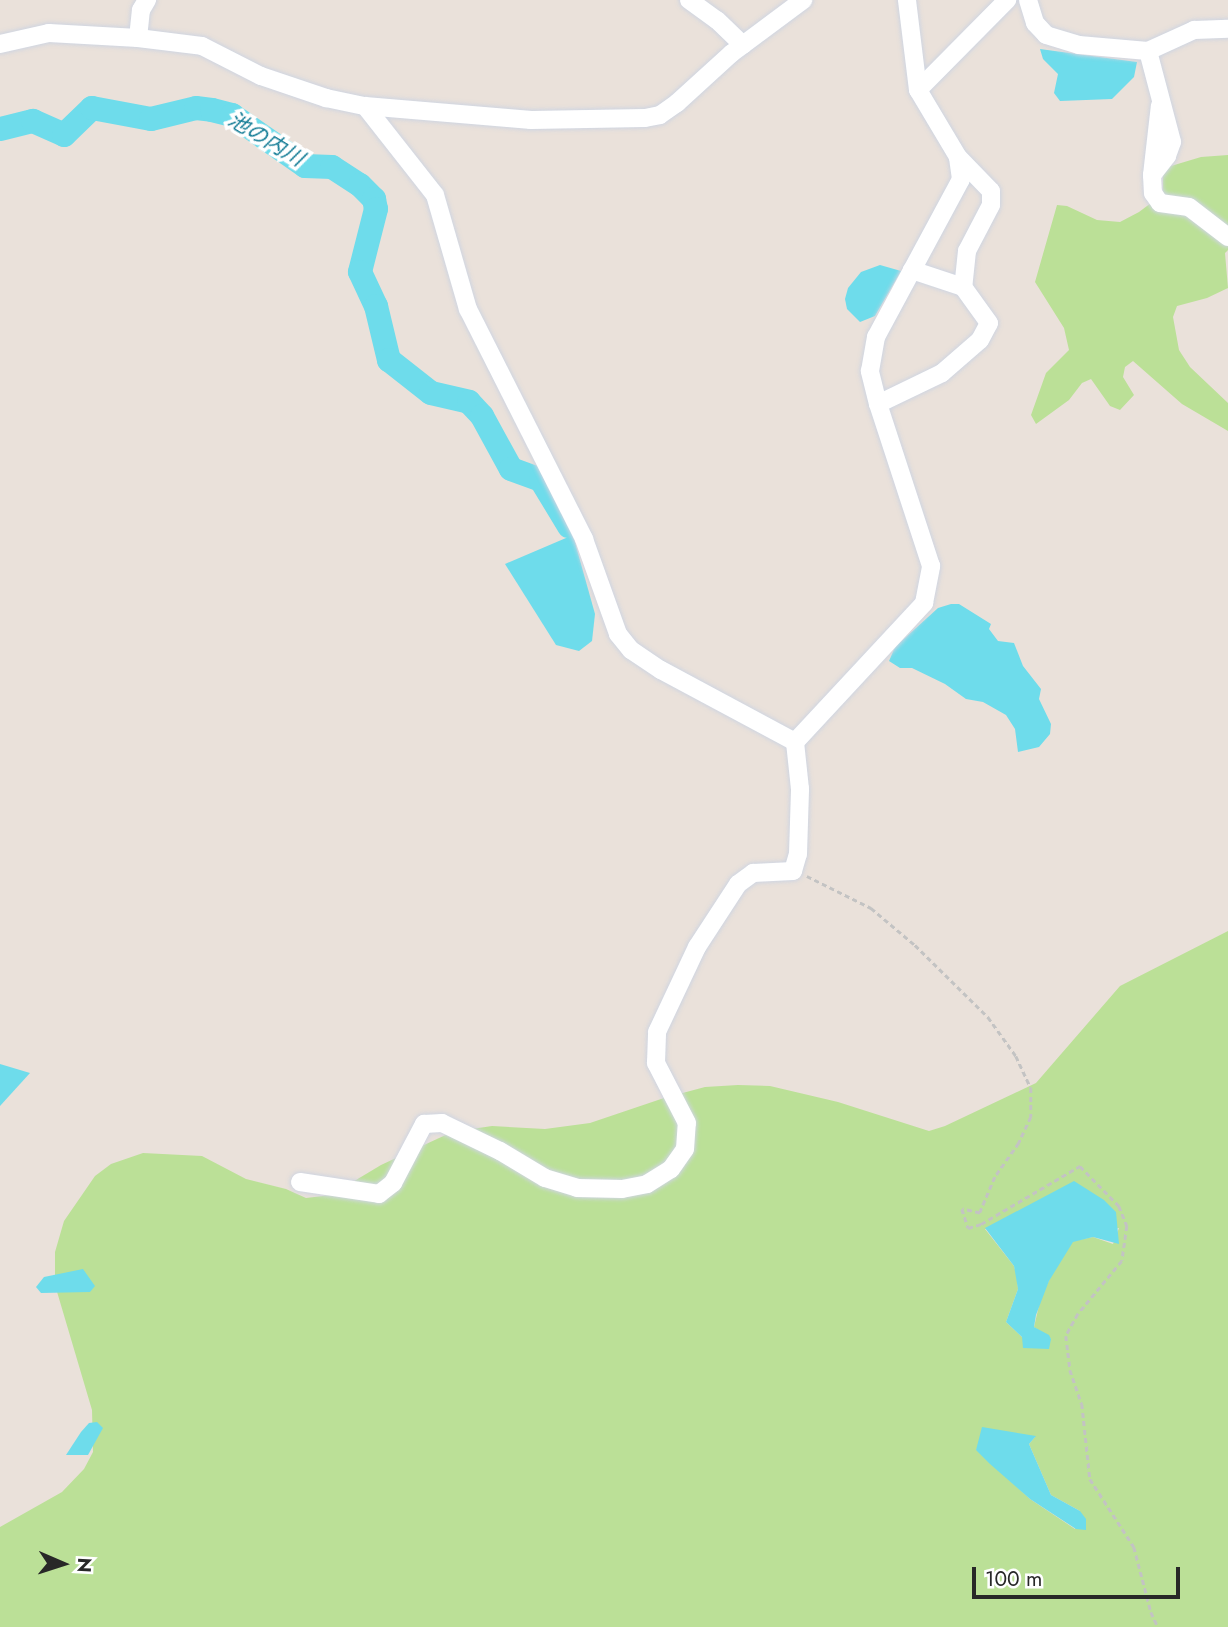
<!DOCTYPE html>
<html>
<head>
<meta charset="utf-8">
<style>
  body { margin:0 }
  #map { position:relative; width:1228px; height:1627px; overflow:hidden; background:#eae1da; font-family:Jost,"Noto Sans JP",sans-serif }
  div>[style] { position:absolute }
  .green>* { inset:0; background:#bbe097 }
  .water>* { inset:0; background:#6edceb }
  .river>* { height:24px; margin:-12px; padding:0 12px; transform-origin:12px; border-radius:12px; background:#6edceb }
  .path>* { height:2.5px; margin-top:-1.25px; transform-origin:0; background:repeating-linear-gradient(90deg,#c3c3c3 0 5px,transparent 0 8.5px) }
  .roads { filter:drop-shadow(0 0 2px #cfd5e1) drop-shadow(0 0 2px #cfd5e1) }
  .minor>* { height:18px; margin:-9px; padding:0 9px; transform-origin:9px; border-radius:9px; background:#fff }
  span { translate:-50% -50%; white-space:nowrap; text-align:center; line-height:1.15; -webkit-text-stroke:7px #fff; paint-order:stroke }
  .water-label { font-size:21px; color:#107a94; font-style:italic }
  .north { position:absolute; left:28px; top:1529px; width:70px; height:70px; -webkit-text-stroke:5px #fff; paint-order:stroke; rotate:93deg; font-size:19px; font-weight:700; line-height:28px; text-align:center; color:#282828 }
  .north::after { content:''; display:block; margin:auto; width:24px; height:32px; background:#282828; clip-path:polygon(50% 0,100% 100%,50% 72%,0 100%) }
  .scale { position:absolute; left:972px; top:1567px; width:208px; height:32px; box-sizing:border-box; border:4px solid #282828; border-top:0; padding-left:9px; font-size:21px; line-height:24px; white-space:nowrap; color:#282828; -webkit-text-stroke:5px #fff; paint-order:stroke }
</style>
</head>
<body>
<div id="map">
  <div class="green">
    <div style="clip-path:polygon(1228px 155px,1228px 250px,1225px 253px,1228px 288px,1207px 298px,1177px 306px,1173px 317px,1179px 350px,1190px 367px,1228px 403px,1228px 431px,1182px 404px,1133px 361px,1125px 367px,1123px 377px,1134px 395px,1120px 410px,1110px 406px,1091px 379px,1082px 383px,1069px 400px,1036px 424px,1031px 415px,1046px 373px,1069px 350px,1064px 328px,1035px 282px,1057px 205px,1067px 206px,1097px 220px,1120px 222px,1139px 212px,1163px 194px,1163px 173px,1171px 166px,1201px 157px)"></div>
    <div style="clip-path:polygon(evenodd,1228px 931px,1228px 1627px,0 1627px,0 1527px,62px 1492px,84px 1469px,93px 1452px,92px 1410px,55px 1285px,55px 1252px,64px 1221px,95px 1176px,111px 1164px,143px 1153px,202px 1156px,246px 1179px,286px 1189px,306px 1198px,331px 1195px,381px 1165px,452px 1132px,492px 1126px,545px 1129px,590px 1123px,664px 1098px,705px 1087px,738px 1085px,770px 1086px,838px 1102px,929px 1131px,945px 1126px,1036px 1083px,1120px 986px,1228px 931px,1119px 1228px,1113px 1244px,1093px 1237px,1073px 1241px,1062px 1254px,1041px 1297px,1034px 1327px,1051px 1339px,1022px 1337px,1006px 1322px,1018px 1289px,1017px 1277px,1014px 1266px,985px 1229px,1119px 1228px,1228px 931px,1035px 1437px,1029px 1444px,1051px 1495px,1080px 1511px,1075px 1529px,1030px 1499px,976px 1449px,1035px 1437px)"></div>
  </div>
  <div class="water">
    <div style="clip-path:polygon(1040px 49px,1137px 62px,1134px 77px,1112px 99px,1060px 101px,1054px 93px,1058px 74px,1043px 59px)"></div>
    <div style="clip-path:polygon(880px 265px,901px 271px,875px 316px,860px 322px,847px 309px,845px 299px,848px 288px,861px 272px)"></div>
    <div style="clip-path:polygon(573px 535px,595px 614px,592px 641px,579px 651px,556px 645px,505px 564px)"></div>
    <div style="clip-path:polygon(951px 604px,959px 604px,991px 624px,989px 629px,998px 641px,1014px 643px,1023px 666px,1041px 689px,1039px 699px,1051px 724px,1050px 734px,1039px 747px,1018px 752px,1015px 729px,1006px 715px,983px 702px,966px 699px,945px 684px,912px 668px,900px 668px,889px 661px,895px 647px,938px 608px)"></div>
    <div style="clip-path:polygon(0 1064px,30px 1073px,0 1106px)"></div>
    <div style="clip-path:polygon(1074px 1181px,1104px 1200px,1116px 1212px,1119px 1244px,1093px 1237px,1073px 1242px,1049px 1281px,1036px 1315px,1034px 1327px,1049px 1335px,1051px 1339px,1049px 1349px,1023px 1348px,1022px 1337px,1006px 1322px,1018px 1289px,1014px 1266px,985px 1228px)"></div>
    <div style="clip-path:polygon(83px 1269px,95px 1286px,90px 1292px,41px 1293px,36px 1287px,44px 1277px)"></div>
    <div style="clip-path:polygon(97px 1422px,103px 1428px,88px 1455px,66px 1455px,81px 1432px,89px 1423px)"></div>
    <div style="clip-path:polygon(982px 1427px,1036px 1436px,1029px 1444px,1051px 1495px,1080px 1511px,1086px 1519px,1086px 1530px,1076px 1529px,1030px 1499px,990px 1464px,976px 1450px)"></div>
  </div>
  <div class="river">
    <div style="left:0;top:129px;width:34px;rotate:-14deg"></div>
    <div style="left:33px;top:121px;width:34px;rotate:24deg"></div>
    <div style="left:64px;top:135px;width:39px;rotate:-44deg"></div>
    <div style="left:92px;top:108px;width:60px;rotate:10.6deg"></div>
    <div style="left:151px;top:119px;width:46px;rotate:-13.7deg"></div>
    <div style="left:196px;top:108px;width:16px;rotate:7deg"></div>
    <div style="left:212px;top:110px;width:21px;rotate:14deg"></div>
    <div style="left:232px;top:115px;width:89px;rotate:34.9deg"></div>
    <div style="left:305px;top:166px;width:27px;rotate:2deg"></div>
    <div style="left:332px;top:167px;width:33px;rotate:33deg"></div>
    <div style="left:360px;top:185px;width:20px;rotate:45deg"></div>
    <div style="left:374px;top:199px;width:10px;rotate:79deg"></div>
    <div style="left:376px;top:209px;width:65px;rotate:104.3deg"></div>
    <div style="left:360px;top:272px;width:38px;rotate:65deg"></div>
    <div style="left:376px;top:306px;width:56px;rotate:76.5deg"></div>
    <div style="left:389px;top:360px;width:53px;rotate:38.2deg"></div>
    <div style="left:431px;top:393px;width:39px;rotate:13deg"></div>
    <div style="left:469px;top:402px;width:19px;rotate:47deg"></div>
    <div style="left:482px;top:416px;width:60px;rotate:61.3deg"></div>
    <div style="left:511px;top:469px;width:32px;rotate:20deg"></div>
    <div style="left:541px;top:480px;width:54px;rotate:58.7deg"></div>
  </div>
  <div class="path">
    <div style="left:807px;top:876px;width:72px;rotate:26.6deg"></div>
    <div style="left:871px;top:908px;width:57px;rotate:40.1deg"></div>
    <div style="left:915px;top:945px;width:103px;rotate:44.6deg"></div>
    <div style="left:988px;top:1017px;width:48px;rotate:54.3deg"></div>
    <div style="left:1016px;top:1056px;width:35px;rotate:65deg"></div>
    <div style="left:1031px;top:1088px;width:29px;rotate:90deg"></div>
    <div style="left:1031px;top:1117px;width:29px;rotate:115deg"></div>
    <div style="left:1019px;top:1143px;width:42px;rotate:125.2deg"></div>
    <div style="left:995px;top:1177px;width:39px;rotate:113deg"></div>
    <div style="left:980px;top:1213px;width:18px;rotate:-167deg"></div>
    <div style="left:962px;top:1209px;width:20px;rotate:72deg"></div>
    <div style="left:968px;top:1228px;width:14px;rotate:-17deg"></div>
    <div style="left:981px;top:1224px;width:115px;rotate:-30.4deg"></div>
    <div style="left:1080px;top:1166px;width:56px;rotate:45.7deg"></div>
    <div style="left:1119px;top:1206px;width:22px;rotate:68deg"></div>
    <div style="left:1127px;top:1226px;width:35px;rotate:98deg"></div>
    <div style="left:1122px;top:1261px;width:69px;rotate:129.7deg"></div>
    <div style="left:1078px;top:1314px;width:25px;rotate:119deg"></div>
    <div style="left:1066px;top:1336px;width:34px;rotate:83deg"></div>
    <div style="left:1070px;top:1370px;width:36px;rotate:71deg"></div>
    <div style="left:1082px;top:1404px;width:75px;rotate:83.9deg"></div>
    <div style="left:1090px;top:1479px;width:81px;rotate:57.1deg"></div>
    <div style="left:1134px;top:1547px;width:67px;rotate:75.3deg"></div>
    <div style="left:1151px;top:1612px;width:17px;rotate:65deg"></div>
  </div>
  <div class="roads">
    <div class="minor">
      <div style="left:689px;top:0;width:34px;rotate:36deg"></div>
      <div style="left:717px;top:20px;width:36px;rotate:44deg"></div>
      <div style="left:1028px;top:0;width:24px;rotate:73deg"></div>
      <div style="left:1035px;top:23px;width:16px;rotate:47deg"></div>
      <div style="left:1046px;top:35px;width:34px;rotate:17deg"></div>
      <div style="left:1079px;top:45px;width:69px;rotate:5deg"></div>
      <div style="left:1148px;top:51px;width:51px;rotate:-24.5deg"></div>
      <div style="left:1194px;top:30px;width:34px;rotate:-2deg"></div>
      <div style="left:138px;top:38px;width:28px;rotate:-84deg"></div>
      <div style="left:141px;top:10px;width:12px;rotate:-59deg"></div>
      <div style="left:0;top:44px;width:50px;rotate:-12.7deg"></div>
      <div style="left:49px;top:33px;width:89px;rotate:3.2deg"></div>
      <div style="left:138px;top:38px;width:64px;rotate:7.1deg"></div>
      <div style="left:202px;top:46px;width:66px;rotate:27deg"></div>
      <div style="left:261px;top:76px;width:69px;rotate:18.7deg"></div>
      <div style="left:326px;top:98px;width:40px;rotate:12deg"></div>
      <div style="left:365px;top:106px;width:167px;rotate:4.8deg"></div>
      <div style="left:531px;top:120px;width:114px;rotate:-1deg"></div>
      <div style="left:645px;top:118px;width:15px;rotate:-11deg"></div>
      <div style="left:660px;top:115px;width:21px;rotate:-35deg"></div>
      <div style="left:677px;top:103px;width:74px;rotate:-42.3deg"></div>
      <div style="left:732px;top:53px;width:89px;rotate:-36.7deg"></div>
      <div style="left:1148px;top:51px;width:94px;rotate:75.2deg"></div>
      <div style="left:1172px;top:142px;width:15px;rotate:110deg"></div>
      <div style="left:1167px;top:156px;width:24px;rotate:128deg"></div>
      <div style="left:1152px;top:175px;width:18px;rotate:87deg"></div>
      <div style="left:1153px;top:193px;width:12px;rotate:55deg"></div>
      <div style="left:1160px;top:203px;width:29px;rotate:8deg"></div>
      <div style="left:1189px;top:207px;width:49px;rotate:37.6deg"></div>
      <div style="left:918px;top:90px;width:127px;rotate:-45.3deg"></div>
      <div style="left:365px;top:106px;width:113px;rotate:51.8deg"></div>
      <div style="left:435px;top:195px;width:119px;rotate:73.9deg"></div>
      <div style="left:468px;top:309px;width:258px;rotate:63.2deg"></div>
      <div style="left:584px;top:539px;width:101px;rotate:70.3deg"></div>
      <div style="left:618px;top:634px;width:21px;rotate:51deg"></div>
      <div style="left:631px;top:650px;width:36px;rotate:34deg"></div>
      <div style="left:661px;top:670px;width:152px;rotate:28.2deg"></div>
      <div style="left:958px;top:157px;width:47px;rotate:45.9deg"></div>
      <div style="left:991px;top:191px;width:14px;rotate:90deg"></div>
      <div style="left:991px;top:205px;width:52px;rotate:117.6deg"></div>
      <div style="left:967px;top:251px;width:36px;rotate:96deg"></div>
      <div style="left:1152px;top:175px;width:70px;rotate:-83.5deg"></div>
      <div style="left:878px;top:404px;width:71px;rotate:-25.8deg"></div>
      <div style="left:942px;top:373px;width:50px;rotate:-41deg"></div>
      <div style="left:980px;top:340px;width:19px;rotate:-62deg"></div>
      <div style="left:989px;top:323px;width:44px;rotate:-125.8deg"></div>
      <div style="left:963px;top:287px;width:54px;rotate:-161.6deg"></div>
      <div style="left:795px;top:742px;width:190px;rotate:-47.1deg"></div>
      <div style="left:924px;top:603px;width:38px;rotate:-79deg"></div>
      <div style="left:931px;top:566px;width:170px;rotate:-108.1deg"></div>
      <div style="left:878px;top:404px;width:34px;rotate:-104deg"></div>
      <div style="left:870px;top:371px;width:35px;rotate:-80deg"></div>
      <div style="left:876px;top:337px;width:179px;rotate:-61.7deg"></div>
      <div style="left:961px;top:179px;width:22px;rotate:-98deg"></div>
      <div style="left:958px;top:157px;width:78px;rotate:-120.8deg"></div>
      <div style="left:918px;top:90px;width:91px;rotate:-97deg"></div>
      <div style="left:300px;top:1182px;width:80px;rotate:8.6deg"></div>
      <div style="left:379px;top:1194px;width:18px;rotate:-38deg"></div>
      <div style="left:393px;top:1183px;width:67px;rotate:-62.3deg"></div>
      <div style="left:424px;top:1124px;width:18px;rotate:-3deg"></div>
      <div style="left:442px;top:1123px;width:64px;rotate:25.8deg"></div>
      <div style="left:500px;top:1151px;width:52px;rotate:31deg"></div>
      <div style="left:545px;top:1178px;width:34px;rotate:17deg"></div>
      <div style="left:577px;top:1188px;width:45px;rotate:1.3deg"></div>
      <div style="left:622px;top:1189px;width:25px;rotate:-11deg"></div>
      <div style="left:647px;top:1184px;width:28px;rotate:-32deg"></div>
      <div style="left:671px;top:1169px;width:24px;rotate:-55deg"></div>
      <div style="left:685px;top:1149px;width:26px;rotate:-86deg"></div>
      <div style="left:687px;top:1123px;width:68px;rotate:-117.3deg"></div>
      <div style="left:656px;top:1063px;width:31px;rotate:-88deg"></div>
      <div style="left:657px;top:1032px;width:94px;rotate:-64.8deg"></div>
      <div style="left:697px;top:947px;width:75px;rotate:-56.9deg"></div>
      <div style="left:738px;top:884px;width:19px;rotate:-36deg"></div>
      <div style="left:753px;top:873px;width:40px;rotate:-2.9deg"></div>
      <div style="left:793px;top:871px;width:18px;rotate:-74deg"></div>
      <div style="left:798px;top:854px;width:65px;rotate:-88.2deg"></div>
      <div style="left:800px;top:789px;width:47px;rotate:-96.1deg"></div>
    </div>
  </div>
  <div class="water-label">
    <span style="left:266px;top:139px;rotate:31deg">池の内川</span>
  </div>
  <div class="north">N</div>
  <div class="scale">100 m</div>
</div>
</body>
</html>
